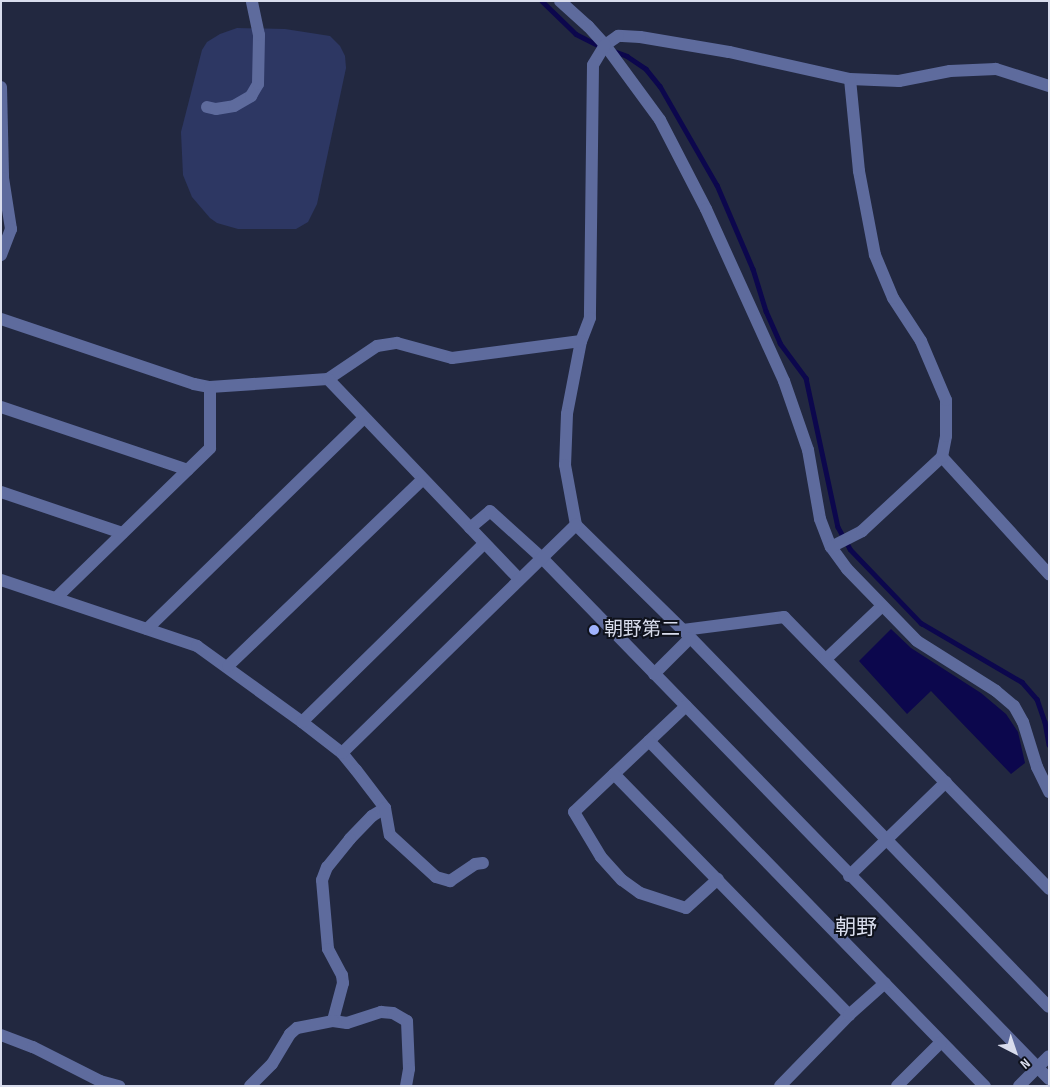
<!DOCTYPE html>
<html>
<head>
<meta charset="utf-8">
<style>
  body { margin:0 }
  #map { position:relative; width:1050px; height:1087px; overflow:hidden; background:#222840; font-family:"Sofia Sans Condensed","Noto Sans JP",sans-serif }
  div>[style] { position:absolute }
  .green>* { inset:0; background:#2d3763 }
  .water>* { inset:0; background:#0c074d }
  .stream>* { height:4.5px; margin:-2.25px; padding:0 2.25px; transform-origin:2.25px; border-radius:2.25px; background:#0c074d }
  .minor>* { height:12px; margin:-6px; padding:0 6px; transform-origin:6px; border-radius:6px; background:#5e6b9d }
  .dots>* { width:14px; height:14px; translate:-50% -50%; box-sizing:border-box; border:2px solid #0f121c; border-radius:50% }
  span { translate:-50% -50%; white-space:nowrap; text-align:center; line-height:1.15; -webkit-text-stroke:4px #0f121c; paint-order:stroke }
  .poi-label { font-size:19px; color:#d9dded }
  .left { translate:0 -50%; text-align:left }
  .quarter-label { font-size:21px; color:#d9dded }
  .frame { position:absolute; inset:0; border:2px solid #d9dded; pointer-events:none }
  .north { position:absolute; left:990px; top:1027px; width:50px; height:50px; -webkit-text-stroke:4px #0f121c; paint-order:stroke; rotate:139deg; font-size:14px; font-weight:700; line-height:20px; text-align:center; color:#d9dded }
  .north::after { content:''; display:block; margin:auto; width:18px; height:22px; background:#d9dded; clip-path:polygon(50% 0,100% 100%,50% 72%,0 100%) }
</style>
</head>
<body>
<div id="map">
  <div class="green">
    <div style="clip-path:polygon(237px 28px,285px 29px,330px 36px,340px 46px,345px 56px,346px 68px,317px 204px,308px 222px,296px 229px,238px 229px,217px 223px,210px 218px,192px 197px,183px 175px,181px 132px,202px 50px,207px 42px,220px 34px)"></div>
  </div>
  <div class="water">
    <div style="clip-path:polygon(891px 629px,911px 648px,981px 693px,1006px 714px,1018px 732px,1025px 763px,1011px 774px,931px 691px,907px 714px,859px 661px)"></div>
  </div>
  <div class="stream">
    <div style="left:542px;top:1px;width:47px;rotate:44.1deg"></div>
    <div style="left:576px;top:34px;width:29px;rotate:27deg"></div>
    <div style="left:614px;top:51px;width:14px;rotate:21deg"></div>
    <div style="left:627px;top:56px;width:23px;rotate:34deg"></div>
    <div style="left:646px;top:69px;width:22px;rotate:51deg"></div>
    <div style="left:660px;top:86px;width:114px;rotate:60.1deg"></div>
    <div style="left:717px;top:185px;width:91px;rotate:66.8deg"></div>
    <div style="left:753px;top:269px;width:44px;rotate:72.8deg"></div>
    <div style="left:766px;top:311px;width:35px;rotate:66deg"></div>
    <div style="left:780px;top:343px;width:44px;rotate:53.4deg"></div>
    <div style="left:806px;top:378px;width:152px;rotate:77.9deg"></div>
    <div style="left:838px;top:527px;width:25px;rotate:61deg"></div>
    <div style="left:850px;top:549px;width:103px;rotate:46.2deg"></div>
    <div style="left:921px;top:623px;width:117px;rotate:30.3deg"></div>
    <div style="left:1022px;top:682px;width:23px;rotate:49deg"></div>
    <div style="left:1037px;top:699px;width:24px;rotate:71deg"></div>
    <div style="left:1045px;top:722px;width:23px;rotate:80deg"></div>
  </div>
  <div class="minor">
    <div style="left:560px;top:1px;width:38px;rotate:42deg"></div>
    <div style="left:588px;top:26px;width:25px;rotate:48deg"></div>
    <div style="left:605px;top:45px;width:93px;rotate:53.7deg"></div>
    <div style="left:660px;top:120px;width:100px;rotate:62.7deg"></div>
    <div style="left:706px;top:209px;width:189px;rotate:65.6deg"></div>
    <div style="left:784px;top:381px;width:73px;rotate:70.8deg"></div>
    <div style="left:808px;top:450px;width:70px;rotate:80.1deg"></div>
    <div style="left:820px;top:519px;width:30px;rotate:69deg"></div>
    <div style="left:831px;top:547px;width:27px;rotate:54deg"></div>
    <div style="left:847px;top:569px;width:100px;rotate:45.8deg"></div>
    <div style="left:917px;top:641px;width:93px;rotate:32.3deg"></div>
    <div style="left:996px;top:691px;width:23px;rotate:40deg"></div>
    <div style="left:1014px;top:706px;width:18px;rotate:61deg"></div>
    <div style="left:1023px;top:722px;width:47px;rotate:72.7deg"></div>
    <div style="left:1037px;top:767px;width:28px;rotate:64deg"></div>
    <div style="left:1049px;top:86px;width:56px;rotate:-162.2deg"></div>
    <div style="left:996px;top:69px;width:46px;rotate:177.5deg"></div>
    <div style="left:950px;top:71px;width:52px;rotate:168.9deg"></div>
    <div style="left:899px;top:81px;width:49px;rotate:-177.7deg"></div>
    <div style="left:850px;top:79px;width:124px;rotate:-167.4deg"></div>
    <div style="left:729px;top:52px;width:90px;rotate:-170.4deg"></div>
    <div style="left:640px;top:37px;width:22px;rotate:-177deg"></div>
    <div style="left:618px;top:36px;width:16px;rotate:145deg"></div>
    <div style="left:605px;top:45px;width:23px;rotate:121deg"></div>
    <div style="left:593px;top:65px;width:253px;rotate:90.7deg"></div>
    <div style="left:590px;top:318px;width:25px;rotate:111deg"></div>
    <div style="left:581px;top:341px;width:74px;rotate:100.9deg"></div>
    <div style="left:567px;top:414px;width:51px;rotate:92.2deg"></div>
    <div style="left:565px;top:465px;width:61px;rotate:79.6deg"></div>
    <div style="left:576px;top:525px;width:150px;rotate:44.5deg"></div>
    <div style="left:683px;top:630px;width:525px;rotate:45.85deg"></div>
    <div style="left:1px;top:87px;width:91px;rotate:88.7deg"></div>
    <div style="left:3px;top:178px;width:52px;rotate:81.1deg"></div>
    <div style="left:11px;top:229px;width:28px;rotate:111deg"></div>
    <div style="left:207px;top:107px;width:9px;rotate:13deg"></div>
    <div style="left:216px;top:109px;width:18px;rotate:-9deg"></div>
    <div style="left:234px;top:106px;width:20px;rotate:-30deg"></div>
    <div style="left:251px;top:96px;width:14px;rotate:-60deg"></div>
    <div style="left:258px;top:84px;width:49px;rotate:-88.8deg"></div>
    <div style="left:259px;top:35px;width:35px;rotate:-102deg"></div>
    <div style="left:1px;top:319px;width:204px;rotate:18.6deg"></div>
    <div style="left:194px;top:384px;width:16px;rotate:11deg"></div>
    <div style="left:210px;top:387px;width:118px;rotate:-3.9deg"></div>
    <div style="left:328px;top:379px;width:59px;rotate:-34deg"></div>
    <div style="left:377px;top:346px;width:20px;rotate:-9deg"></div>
    <div style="left:397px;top:343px;width:57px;rotate:15.3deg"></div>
    <div style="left:452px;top:358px;width:130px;rotate:-7.5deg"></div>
    <div style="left:328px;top:379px;width:277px;rotate:46.3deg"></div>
    <div style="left:1px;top:407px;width:197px;rotate:18.6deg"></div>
    <div style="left:942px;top:457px;width:159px;rotate:47.6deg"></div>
    <div style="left:1px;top:492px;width:128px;rotate:18.7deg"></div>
    <div style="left:470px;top:528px;width:26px;rotate:-40deg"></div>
    <div style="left:490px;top:511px;width:70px;rotate:42.1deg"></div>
    <div style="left:542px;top:558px;width:727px;rotate:45.78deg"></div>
    <div style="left:831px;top:547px;width:35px;rotate:-27deg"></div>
    <div style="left:862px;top:531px;width:109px;rotate:-42.8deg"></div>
    <div style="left:942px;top:457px;width:21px;rotate:-79deg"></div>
    <div style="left:946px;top:436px;width:36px;rotate:-90deg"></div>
    <div style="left:946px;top:400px;width:64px;rotate:-113deg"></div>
    <div style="left:921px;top:341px;width:51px;rotate:-123.1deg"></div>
    <div style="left:893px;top:298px;width:47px;rotate:-112.7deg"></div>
    <div style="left:875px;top:255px;width:86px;rotate:-100.8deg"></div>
    <div style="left:859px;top:171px;width:92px;rotate:-95.6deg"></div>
    <div style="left:1px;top:580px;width:207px;rotate:18.6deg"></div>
    <div style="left:197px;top:646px;width:130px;rotate:35.9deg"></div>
    <div style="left:302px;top:722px;width:51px;rotate:37.8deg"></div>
    <div style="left:342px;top:753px;width:22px;rotate:51deg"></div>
    <div style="left:356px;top:770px;width:48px;rotate:52.7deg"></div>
    <div style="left:385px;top:808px;width:15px;rotate:148deg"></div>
    <div style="left:372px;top:816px;width:32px;rotate:134deg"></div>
    <div style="left:350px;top:839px;width:36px;rotate:129deg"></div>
    <div style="left:327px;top:867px;width:14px;rotate:111deg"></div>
    <div style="left:322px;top:880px;width:69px;rotate:85deg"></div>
    <div style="left:328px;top:949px;width:30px;rotate:62deg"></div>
    <div style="left:342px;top:975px;width:8px;rotate:83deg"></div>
    <div style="left:343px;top:983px;width:39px;rotate:105deg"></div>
    <div style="left:333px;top:1021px;width:14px;rotate:8deg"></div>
    <div style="left:347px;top:1023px;width:36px;rotate:-18deg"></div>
    <div style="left:381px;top:1012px;width:12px;rotate:5deg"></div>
    <div style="left:393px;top:1013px;width:16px;rotate:30deg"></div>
    <div style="left:407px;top:1021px;width:48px;rotate:87.6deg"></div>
    <div style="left:409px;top:1069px;width:17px;rotate:100deg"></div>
    <div style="left:56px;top:598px;width:215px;rotate:-44.2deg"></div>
    <div style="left:210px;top:448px;width:61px;rotate:-90deg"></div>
    <div style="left:147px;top:629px;width:303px;rotate:-44.2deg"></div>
    <div style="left:683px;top:630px;width:102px;rotate:-7.3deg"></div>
    <div style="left:784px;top:617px;width:380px;rotate:45.7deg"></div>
    <div style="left:826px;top:659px;width:77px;rotate:-43.4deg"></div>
    <div style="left:228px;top:666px;width:270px;rotate:-43.8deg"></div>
    <div style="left:654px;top:674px;width:51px;rotate:-45deg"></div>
    <div style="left:686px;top:706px;width:154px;rotate:136.6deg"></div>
    <div style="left:574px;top:812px;width:52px;rotate:59deg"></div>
    <div style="left:601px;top:857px;width:31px;rotate:48deg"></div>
    <div style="left:622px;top:880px;width:22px;rotate:36deg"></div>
    <div style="left:640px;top:893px;width:48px;rotate:18.1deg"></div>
    <div style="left:686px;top:908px;width:43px;rotate:-42.2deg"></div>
    <div style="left:302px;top:722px;width:255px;rotate:-44.4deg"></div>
    <div style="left:649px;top:741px;width:482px;rotate:45.8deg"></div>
    <div style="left:342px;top:753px;width:327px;rotate:-44.3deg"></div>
    <div style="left:614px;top:774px;width:337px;rotate:45.7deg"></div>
    <div style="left:385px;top:808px;width:27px;rotate:80deg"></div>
    <div style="left:390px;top:835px;width:62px;rotate:42.4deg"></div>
    <div style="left:436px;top:877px;width:15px;rotate:16deg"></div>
    <div style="left:450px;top:881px;width:30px;rotate:-34deg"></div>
    <div style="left:475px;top:864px;width:8px;rotate:-7deg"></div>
    <div style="left:849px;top:876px;width:135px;rotate:-44.1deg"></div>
    <div style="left:1px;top:1035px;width:34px;rotate:21deg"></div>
    <div style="left:33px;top:1047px;width:75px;rotate:26.9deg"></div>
    <div style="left:100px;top:1081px;width:20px;rotate:15deg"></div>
    <div style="left:250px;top:1086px;width:31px;rotate:-45deg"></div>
    <div style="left:272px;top:1064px;width:35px;rotate:-59deg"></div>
    <div style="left:290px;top:1034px;width:9px;rotate:-41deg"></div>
    <div style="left:297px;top:1028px;width:37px;rotate:-11deg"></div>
    <div style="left:780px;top:1086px;width:99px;rotate:-45.8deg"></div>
    <div style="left:849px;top:1015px;width:48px;rotate:-41.6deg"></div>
    <div style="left:897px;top:1086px;width:62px;rotate:-45deg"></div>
    <div style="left:1019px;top:1086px;width:42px;rotate:-45deg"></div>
  </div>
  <div class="dots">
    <div style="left:594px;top:630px;background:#a0b3fd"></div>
  </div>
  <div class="poi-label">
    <span class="left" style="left:604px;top:630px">朝野第二</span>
  </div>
  <div class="quarter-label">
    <span style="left:856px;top:928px">朝野</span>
  </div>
  <div class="frame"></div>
  <div class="north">N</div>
</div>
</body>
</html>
